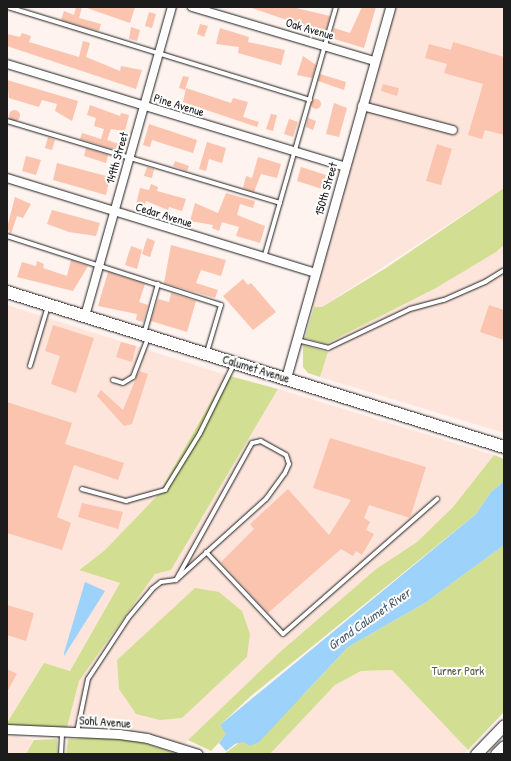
<!DOCTYPE html>
<html>
<head>
<meta charset="utf-8">
<style>
  body { margin:0 }
  #map { position:relative; width:511px; height:761px; overflow:hidden; background:#fef3ef; font-family:"Patrick Hand",sans-serif }
  div>[style] { position:absolute }
  .built>* { inset:0; background:#fde5dc }
  .green>* { inset:0; background:#d2df92 }
  .water>* { inset:0; background:#9dd2fb }
  .building>* { inset:0; background:#fbc4ae }
  .round { border-radius:50% }
  .roads { filter:drop-shadow(0 0 1px #1c1c1c) drop-shadow(0 0 1px #1c1c1c) }
  .service>* { height:4px; margin:-2px; padding:0 2px; transform-origin:2px; border-radius:2px; background:#fff }
  .minor>* { height:8px; margin:-4px; padding:0 4px; transform-origin:4px; border-radius:4px; background:#fff }
  .tertiary>* { height:9px; margin:-4.5px; padding:0 4.5px; transform-origin:4.5px; border-radius:4.5px; background:#fff }
  .secondary>* { height:11px; margin:-5.5px; padding:0 5.5px; transform-origin:5.5px; border-radius:5.5px; background:#fff }
  .primary>* { height:12px; margin:-6px; padding:0 6px; transform-origin:6px; border-radius:6px; background:#fff }
  span { translate:-50% -50%; white-space:nowrap; text-align:center; line-height:1.15; -webkit-text-stroke:4px #fff; paint-order:stroke }
  .street-label { font-size:12px; color:#1c1c1c }
  .park-label { font-size:12px; color:#5c6045 }
  .water-label { font-size:13px; color:#495c6a; font-style:italic }
  .frame { position:absolute; inset:0; border:8px solid #1c1c1c; pointer-events:none }
</style>
</head>
<body>
<div id="map">
  <div class="built">
    <div style="clip-path:polygon(390px 7px,504px 7px,504px 188px,322px 307px,306px 307px)"></div>
    <div style="clip-path:polygon(504px 245px,504px 433px,320px 377px,328px 352px,326px 344px,436px 288px)"></div>
    <div style="clip-path:polygon(7px 305px,226px 375px,158px 495px,105px 550px,79px 569px,120px 583px,70px 671px,44px 664px,7px 723px)"></div>
    <div style="clip-path:polygon(278px 389px,494px 455px,453px 507px,417px 542px,376px 569px,280px 652px,181px 747px,66px 731px,79px 681px,155px 574px,171px 570px)"></div>
    <div style="clip-path:polygon(392px 670px,468px 750px,464px 754px,270px 754px,336px 684px,361px 671px)"></div>
    <div style="clip-path:polygon(7px 735px,34px 740px,26px 754px,7px 754px)"></div>
  </div>
  <div class="green">
    <div style="clip-path:polygon(504px 188px,504px 245px,496px 252px,436px 288px,326px 344px,305px 338px,314px 307px,322px 307px,386px 268px)"></div>
    <div style="clip-path:polygon(303px 345px,328px 352px,320px 377px,308px 373px,303px 367px)"></div>
    <div style="clip-path:polygon(226px 375px,278px 389px,171px 570px,155px 574px,79px 681px,66px 731px,7px 729px,7px 723px,44px 663px,70px 671px,120px 583px,79px 570px,105px 550px,158px 495px)"></div>
    <div style="clip-path:polygon(494px 455px,504px 459px,504px 481px,491px 492px,476px 514px,252px 695px,220px 725px,227px 734px,211px 751px,188px 740px,280px 652px,376px 569px,417px 542px,453px 507px)"></div>
    <div style="clip-path:polygon(504px 545px,504px 712px,468px 750px,392px 670px,361px 671px,335px 685px,270px 754px,224px 754px,304px 694px,348px 647px,425px 603px)"></div>
    <div style="clip-path:polygon(195px 588px,219px 592px,242px 611px,250px 634px,247px 657px,182px 718px,160px 720px,136px 714px,119px 689px,117px 660px)"></div>
    <div style="clip-path:polygon(105px 737px,138px 741px,177px 754px,66px 754px,68px 739px)"></div>
    <div style="clip-path:polygon(57px 739px,58px 754px,26px 754px,34px 740px)"></div>
  </div>
  <div class="water">
    <div style="clip-path:polygon(504px 481px,504px 545px,425px 603px,348px 647px,259px 742px,250px 746px,243px 742px,235px 744px,226px 751px,219px 743px,226px 734px,220px 725px,476px 514px,491px 492px)"></div>
    <div style="clip-path:polygon(85px 582px,105px 591px,64px 656px,64px 653px)"></div>
  </div>
  <div class="building">
    <div style="clip-path:polygon(76px 7px,82px 7px,79px 18px,101px 24px,99px 31px,61px 20px,64px 11px,74px 15px)"></div>
    <div style="clip-path:polygon(84px 7px,135px 7px,130px 23px)"></div>
    <div style="clip-path:polygon(249px 7px,292px 7px,330px 16px,325px 33px)"></div>
    <div style="clip-path:polygon(362px 7px,376px 7px,364px 48px,331px 38px,334px 28px,350px 33px)"></div>
    <div style="clip-path:polygon(149px 12px,156px 14px,152px 28px,145px 26px)"></div>
    <div style="clip-path:polygon(200px 24px,208px 26px,204px 37px,197px 34px)"></div>
    <div style="clip-path:polygon(131px 27px,140px 30px,137px 41px,129px 39px)"></div>
    <div style="clip-path:polygon(220px 28px,249px 37px,248px 42px,285px 50px,281px 65px,238px 53px,239px 47px,216px 44px)"></div>
    <div style="clip-path:polygon(22px 33px,31px 36px,29px 42px,79px 57px,83px 41px,90px 43px,86px 57px,120px 71px,121px 66px,142px 70px,136px 89px,7px 46px,7px 34px,20px 37px)"></div>
    <div style="clip-path:polygon(453px 42px,504px 57px,504px 135px,485px 130px,482px 139px,468px 135px,483px 84px,444px 73px,447px 64px,425px 58px,429px 44px,451px 50px)"></div>
    <div style="clip-path:polygon(303px 56px,316px 65px,312px 78px,297px 75px)"></div>
    <div style="clip-path:polygon(320px 74px,346px 82px,344px 90px,318px 81px)"></div>
    <div style="clip-path:polygon(183px 76px,189px 77px,185px 90px,179px 88px)"></div>
    <div style="clip-path:polygon(7px 80px,78px 101px,72px 121px,55px 111px,57px 104px,42px 100px,39px 107px,9px 98px)"></div>
    <div style="clip-path:polygon(383px 84px,399px 88px,397px 96px,381px 91px)"></div>
    <div style="clip-path:polygon(186px 88px,231px 103px,233px 98px,248px 102px,243px 117px,259px 122px,257px 127px,183px 102px)"></div>
    <div class="round" style="left:311px;top:99px;width:10px;height:10px"></div>
    <div style="clip-path:polygon(334px 103px,347px 108px,339px 137px,326px 134px)"></div>
    <div style="clip-path:polygon(90px 105px,120px 116px,121px 113px,129px 115px,125px 131px,111px 129px,107px 140px,122px 145px,120px 151px,80px 139px,82px 133px,101px 139px,104px 129px,94px 126px,96px 118px,87px 115px)"></div>
    <div class="round" style="left:8.5px;top:109.5px;width:11px;height:11px"></div>
    <div style="clip-path:polygon(271px 114px,277px 115px,273px 131px,266px 129px)"></div>
    <div style="clip-path:polygon(308px 118px,316px 121px,313px 130px,306px 127px)"></div>
    <div style="clip-path:polygon(289px 119px,298px 122px,293px 137px,284px 134px)"></div>
    <div style="clip-path:polygon(149px 124px,197px 140px,193px 153px,152px 140px,150px 147px,143px 145px)"></div>
    <div style="clip-path:polygon(48px 137px,55px 140px,52px 150px,45px 148px)"></div>
    <div style="clip-path:polygon(207px 142px,226px 148px,222px 163px,209px 159px,206px 171px,199px 169px)"></div>
    <div style="clip-path:polygon(437px 144px,452px 149px,441px 185px,426px 181px)"></div>
    <div style="clip-path:polygon(86px 148px,108px 155px,106px 163px,84px 156px)"></div>
    <div style="clip-path:polygon(26px 156px,41px 160px,36px 175px,22px 171px)"></div>
    <div style="clip-path:polygon(258px 157px,281px 164px,277px 178px,261px 174px,254px 192px,243px 188px,246px 176px,252px 178px)"></div>
    <div style="clip-path:polygon(175px 161px,189px 166px,187px 171px,173px 166px)"></div>
    <div style="clip-path:polygon(57px 163px,110px 177px,106px 195px,53px 180px)"></div>
    <div style="clip-path:polygon(147px 167px,154px 169px,152px 178px,144px 176px)"></div>
    <div style="clip-path:polygon(301px 167px,326px 175px,322px 189px,297px 181px)"></div>
    <div style="clip-path:polygon(151px 184px,158px 187px,157px 191px,186px 199px,182px 211px,169px 207px,168px 210px,146px 201px,144px 207px,136px 205px,140px 188px,149px 190px)"></div>
    <div style="clip-path:polygon(226px 193px,255px 201px,253px 208px,240px 204px,237px 215px,265px 226px,260px 243px,236px 236px,239px 227px,222px 222px,219px 231px,212px 228px,213px 225px,190px 221px,195px 203px,218px 213px)"></div>
    <div style="clip-path:polygon(15px 197px,31px 204px,23px 218px,17px 216px,11px 234px,7px 228px)"></div>
    <div style="clip-path:polygon(52px 210px,100px 223px,96px 236px,69px 232px,47px 224px)"></div>
    <div style="clip-path:polygon(147px 238px,155px 241px,150px 257px,142px 254px)"></div>
    <div style="clip-path:polygon(171px 245px,226px 260px,221px 276px,201px 270px,196px 283px,218px 290px,215px 298px,164px 283px)"></div>
    <div style="clip-path:polygon(131px 246px,142px 250px,137px 269px,125px 265px)"></div>
    <div style="clip-path:polygon(71px 260px,88px 266px,73px 291px,17px 277px,22px 262px,36px 266px,37px 261px,44px 264px,43px 268px,67px 276px)"></div>
    <div style="clip-path:polygon(108px 272px,145px 284px,139px 302px,148px 305px,143px 322px,136px 320px,137px 314px,98px 306px)"></div>
    <div style="clip-path:polygon(243px 279px,248px 285px,251px 283px,276px 312px,253px 330px,223px 296px)"></div>
    <div style="clip-path:polygon(171px 293px,196px 301px,187px 332px,151px 321px,158px 299px,169px 302px)"></div>
    <div style="clip-path:polygon(489px 305px,504px 310px,504px 340px,480px 332px)"></div>
    <div style="clip-path:polygon(53px 325px,94px 338px,76px 393px,51px 384px,60px 356px,45px 351px)"></div>
    <div style="clip-path:polygon(121px 342px,136px 346px,132px 362px,116px 357px)"></div>
    <div style="clip-path:polygon(139px 371px,148px 374px,132px 424px,124px 426px,97px 396px,101px 390px,123px 410px)"></div>
    <div style="clip-path:polygon(7px 402px,72px 423px,65px 444px,124px 463px,118px 480px,74px 465px,57px 517px,71px 523px,62px 550px,7px 533px)"></div>
    <div style="clip-path:polygon(330px 438px,426px 467px,410px 518px,369px 505px,364px 518px,370px 522px,366px 530px,374px 534px,362px 555px,356px 551px,353px 556px,341px 549px,268px 613px,221px 562px,254px 529px,250px 524px,288px 489px,329px 535px,351px 500px,313px 488px)"></div>
    <div style="clip-path:polygon(82px 503px,123px 512px,118px 529px,78px 517px)"></div>
    <div style="clip-path:polygon(7px 605px,34px 613px,26px 641px,7px 635px)"></div>
    <div style="clip-path:polygon(7px 669px,17px 674px,7px 692px)"></div>
  </div>
  <div class="roads">
    <div class="service">
      <div style="left:8px;top:7px;width:316px;rotate:17.1deg"></div>
      <div style="left:7px;top:121px;width:285px;rotate:16.7deg"></div>
      <div style="left:7px;top:236px;width:225px;rotate:17.9deg"></div>
      <div style="left:221px;top:305px;width:49px;rotate:106.6deg"></div>
      <div style="left:264px;top:258px;width:261px;rotate:-74deg"></div>
      <div style="left:144px;top:334px;width:52px;rotate:-74.4deg"></div>
      <div style="left:297px;top:340px;width:32px;rotate:14deg"></div>
      <div style="left:328px;top:348px;width:91px;rotate:-25.4deg"></div>
      <div style="left:410px;top:309px;width:35px;rotate:-15deg"></div>
      <div style="left:444px;top:300px;width:45px;rotate:-23.7deg"></div>
      <div style="left:485px;top:282px;width:22px;rotate:-32deg"></div>
      <div style="left:30px;top:366px;width:63px;rotate:-73.3deg"></div>
      <div style="left:113px;top:380px;width:10px;rotate:17deg"></div>
      <div style="left:123px;top:383px;width:12px;rotate:-31deg"></div>
      <div style="left:133px;top:377px;width:42px;rotate:-69deg"></div>
      <div style="left:82px;top:489px;width:46px;rotate:15.3deg"></div>
      <div style="left:126px;top:501px;width:41px;rotate:-15.8deg"></div>
      <div style="left:165px;top:490px;width:67px;rotate:-58.4deg"></div>
      <div style="left:200px;top:433px;width:77px;rotate:-63.8deg"></div>
      <div style="left:206px;top:552px;width:112px;rotate:46.8deg"></div>
      <div style="left:283px;top:634px;width:205px;rotate:-41.2deg"></div>
      <div style="left:77px;top:732px;width:54px;rotate:-78.3deg"></div>
      <div style="left:88px;top:679px;width:73px;rotate:-56.7deg"></div>
      <div style="left:128px;top:618px;width:38px;rotate:-50deg"></div>
      <div style="left:152px;top:589px;width:11px;rotate:-38deg"></div>
      <div style="left:161px;top:582px;width:15px;rotate:-8deg"></div>
      <div style="left:176px;top:580px;width:121px;rotate:-42deg"></div>
      <div style="left:266px;top:499px;width:32px;rotate:-54deg"></div>
      <div style="left:285px;top:473px;width:10px;rotate:-66deg"></div>
      <div style="left:289px;top:464px;width:9px;rotate:-108deg"></div>
      <div style="left:286px;top:455px;width:29px;rotate:-151deg"></div>
      <div style="left:261px;top:441px;width:9px;rotate:167deg"></div>
      <div style="left:252px;top:443px;width:157px;rotate:119deg"></div>
      <div style="left:61px;top:754px;width:22px;rotate:-87deg"></div>
    </div>
    <div class="minor">
      <div style="left:192px;top:7px;width:190px;rotate:16.5deg"></div>
      <div style="left:7px;top:64px;width:353px;rotate:16.9deg"></div>
      <div style="left:362px;top:106px;width:94px;rotate:14.8deg"></div>
      <div style="left:7px;top:178px;width:322px;rotate:17.1deg"></div>
      <div style="left:85px;top:316px;width:321px;rotate:-74.3deg"></div>
    </div>
    <div class="tertiary">
      <div style="left:286px;top:378px;width:385px;rotate:-74.3deg"></div>
      <div style="left:7px;top:729px;width:112px;rotate:2.6deg"></div>
      <div style="left:119px;top:734px;width:28px;rotate:8deg"></div>
      <div style="left:147px;top:738px;width:53px;rotate:17.4deg"></div>
    </div>
    <div class="secondary">
      <div style="left:476px;top:754px;width:40px;rotate:-46deg"></div>
      <div style="left:496px;top:754px;width:11px;rotate:-45deg"></div>
    </div>
    <div class="primary">
      <div style="left:7px;top:292px;width:521px;rotate:17.32deg"></div>
    </div>
  </div>
  <div class="street-label">
    <span style="left:310px;top:29px;rotate:16deg">Oak Avenue</span>
    <span style="left:179px;top:105px;rotate:17deg">Pine Avenue</span>
    <span style="left:117px;top:158px;rotate:-74deg">149th Street</span>
    <span style="left:326px;top:189px;rotate:-74deg">150th Street</span>
    <span style="left:164px;top:215px;rotate:17deg">Cedar Avenue</span>
    <span style="left:256px;top:369px;rotate:17deg">Calumet Avenue</span>
    <span style="left:105px;top:722px;rotate:4deg">Sohl Avenue</span>
  </div>
  <div class="park-label">
    <span style="left:458px;top:671px">Turner Park</span>
  </div>
  <div class="water-label">
    <span style="left:369px;top:619px;rotate:-35deg">Grand Calumet River</span>
  </div>
  <div class="frame"></div>
</div>
</body>
</html>
